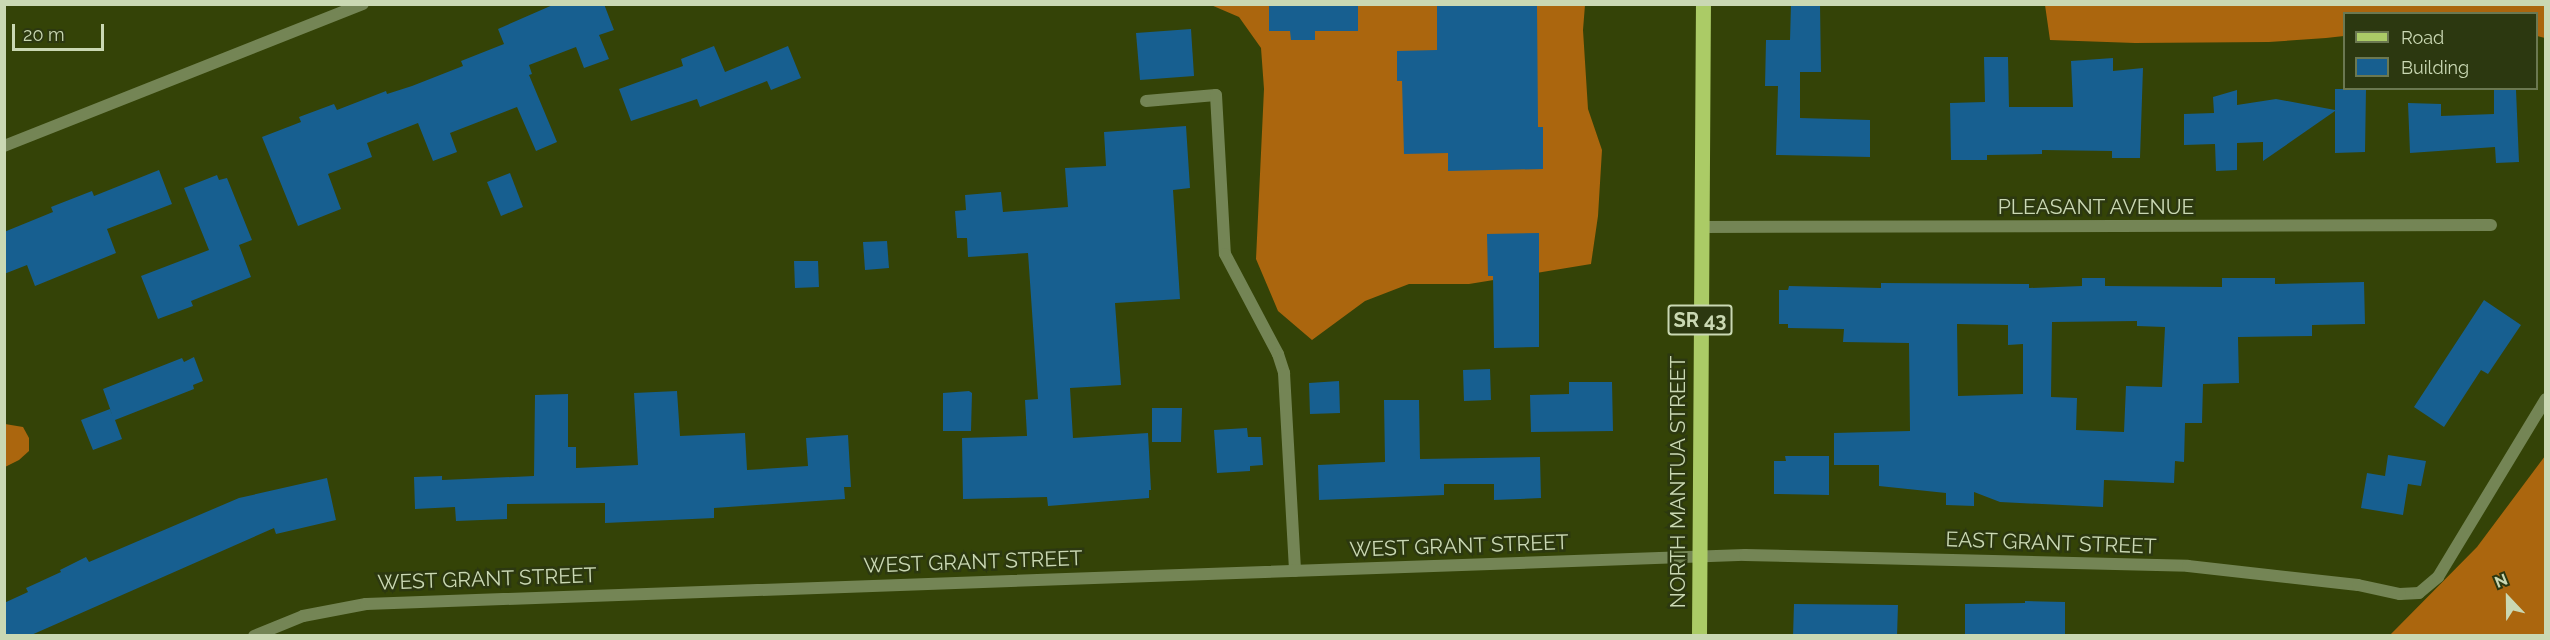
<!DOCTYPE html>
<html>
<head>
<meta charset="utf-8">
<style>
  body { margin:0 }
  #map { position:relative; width:2550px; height:640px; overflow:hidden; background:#344307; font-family:Raleway,sans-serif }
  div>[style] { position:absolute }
  .forest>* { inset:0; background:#ab660e }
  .building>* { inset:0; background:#175f90 }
  .service>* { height:12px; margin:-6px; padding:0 6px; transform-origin:6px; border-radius:6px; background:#748555 }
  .minor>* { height:12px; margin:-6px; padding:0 6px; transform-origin:6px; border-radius:6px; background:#748555 }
  .primary>* { height:15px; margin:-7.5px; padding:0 7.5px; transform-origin:7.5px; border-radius:7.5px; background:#abcb66 }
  span { translate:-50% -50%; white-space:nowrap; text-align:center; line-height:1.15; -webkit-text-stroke:5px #2c3810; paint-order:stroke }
  .shield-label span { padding:2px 4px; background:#2c3810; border:2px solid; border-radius:4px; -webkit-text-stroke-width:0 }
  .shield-label { font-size:20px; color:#cad8b3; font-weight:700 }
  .street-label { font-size:21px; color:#cad8b3 }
  .frame { position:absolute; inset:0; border:6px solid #cad8b3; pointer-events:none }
  .legend { position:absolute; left:2343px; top:12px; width:195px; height:78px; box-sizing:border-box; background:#2c3810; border:2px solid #6b7851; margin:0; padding:8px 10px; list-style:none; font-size:18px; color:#cad8b3 }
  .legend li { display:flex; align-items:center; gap:12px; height:30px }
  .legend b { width:30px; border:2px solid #6b7851 }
  .north { position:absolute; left:2478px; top:568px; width:60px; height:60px; -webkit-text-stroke:4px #2c3810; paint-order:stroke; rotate:338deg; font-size:16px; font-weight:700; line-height:24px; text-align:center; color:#cad8b3 }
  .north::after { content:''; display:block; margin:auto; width:21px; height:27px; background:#cad8b3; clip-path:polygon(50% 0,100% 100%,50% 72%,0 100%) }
  .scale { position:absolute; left:12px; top:24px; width:92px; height:27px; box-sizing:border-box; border:3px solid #cad8b3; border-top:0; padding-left:8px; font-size:18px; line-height:21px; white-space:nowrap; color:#cad8b3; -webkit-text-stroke:4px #2c3810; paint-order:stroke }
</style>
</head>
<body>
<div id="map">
  <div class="forest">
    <div style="clip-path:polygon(1211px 5px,1585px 5px,1583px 30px,1588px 109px,1602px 150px,1598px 216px,1591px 264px,1469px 284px,1409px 284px,1365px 301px,1312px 340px,1278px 311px,1256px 259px,1264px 89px,1261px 48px,1239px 17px)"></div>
    <div style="clip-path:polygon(2045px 5px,2545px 5px,2545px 38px,2537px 36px,2536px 14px,2344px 14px,2344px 36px,2326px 38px,2269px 42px,2135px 43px,2050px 40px)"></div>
    <div style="clip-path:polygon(5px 424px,23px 427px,29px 438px,29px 451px,19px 460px,5px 467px)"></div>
    <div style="clip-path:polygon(2545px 456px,2545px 635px,2390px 635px,2477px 547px)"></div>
  </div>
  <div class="building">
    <div style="clip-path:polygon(555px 4px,604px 4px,614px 30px,599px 35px,609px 59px,584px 68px,576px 47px,529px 65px,532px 74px,529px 75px,557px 142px,536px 151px,517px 107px,450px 133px,457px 152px,433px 161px,418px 123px,367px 143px,372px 157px,328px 174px,341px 209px,298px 226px,262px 137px,301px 122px,299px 117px,334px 104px,337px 110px,386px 91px,387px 94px,412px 86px,463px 66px,461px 61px,504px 44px,498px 29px)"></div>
    <div style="clip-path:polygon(1269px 4px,1358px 4px,1358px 31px,1315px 31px,1315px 40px,1291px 40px,1290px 31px,1269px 31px)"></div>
    <div style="clip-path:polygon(1437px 4px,1537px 4px,1538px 127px,1543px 127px,1543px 169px,1448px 171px,1448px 153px,1404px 154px,1402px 81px,1397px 81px,1397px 51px,1437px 50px)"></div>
    <div style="clip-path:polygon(1791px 4px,1820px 4px,1821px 72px,1800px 72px,1800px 118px,1870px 120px,1870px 157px,1776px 155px,1778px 86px,1765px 86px,1766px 40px,1790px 40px)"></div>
    <div style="clip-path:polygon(1191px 29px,1194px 76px,1140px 80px,1136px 33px)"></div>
    <div style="clip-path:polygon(714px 46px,725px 72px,788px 46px,801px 78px,771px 90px,767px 81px,700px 107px,697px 99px,631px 121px,619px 89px,683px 66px,681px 59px)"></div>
    <div style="clip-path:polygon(1984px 57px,2008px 57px,2009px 107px,2073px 107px,2071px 61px,2113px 58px,2113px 71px,2143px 68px,2140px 158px,2112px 158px,2112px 151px,2042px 150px,2042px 154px,1987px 155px,1987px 160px,1951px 160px,1950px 103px,1985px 102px)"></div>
    <div style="clip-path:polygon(2335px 89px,2366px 89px,2365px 152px,2335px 153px,2335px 111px,2263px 161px,2263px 142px,2237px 143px,2237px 170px,2216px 171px,2215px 144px,2184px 145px,2184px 114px,2214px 113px,2213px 97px,2237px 90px,2237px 105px,2276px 99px,2335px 110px)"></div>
    <div style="clip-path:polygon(2494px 90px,2516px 90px,2519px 162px,2496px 163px,2495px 147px,2410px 153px,2408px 103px,2441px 104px,2441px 116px,2494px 114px)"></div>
    <div style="clip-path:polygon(1186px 126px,1190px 188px,1173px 190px,1180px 299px,1115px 303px,1121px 385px,1070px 388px,1073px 438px,1148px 433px,1151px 490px,1149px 490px,1149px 498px,1048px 506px,1047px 497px,963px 499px,962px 438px,1027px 436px,1025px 400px,1038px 399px,1028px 253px,968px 257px,967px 238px,957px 238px,955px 211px,966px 210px,965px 195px,1001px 192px,1003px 212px,1068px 207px,1065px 168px,1106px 166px,1104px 132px)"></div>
    <div style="clip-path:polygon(159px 170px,172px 204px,107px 229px,116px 253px,35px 286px,27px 265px,4px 274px,4px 232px,53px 212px,51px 207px,92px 191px,94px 196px)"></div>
    <div style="clip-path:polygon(510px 173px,523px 207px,501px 216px,487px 182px)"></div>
    <div style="clip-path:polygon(217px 175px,219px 180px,227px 178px,252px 240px,239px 245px,251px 277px,191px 301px,193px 306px,158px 319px,141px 276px,209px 250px,184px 188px)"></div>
    <div style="clip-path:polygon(1539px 233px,1539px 347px,1494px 348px,1493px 276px,1488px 276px,1487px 234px)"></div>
    <div style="clip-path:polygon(887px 241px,889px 268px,865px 270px,863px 242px)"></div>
    <div style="clip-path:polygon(794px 261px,818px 261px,819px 287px,795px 288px)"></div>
    <div style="clip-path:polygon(evenodd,2082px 278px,2105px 278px,2105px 286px,2222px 287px,2222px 278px,2275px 278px,2275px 284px,2364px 282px,2365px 324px,2312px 325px,2312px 336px,2238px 337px,2239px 383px,2203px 384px,2202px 423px,2185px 423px,2184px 462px,2175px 461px,2174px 483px,2104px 480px,2103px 507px,2000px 502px,1974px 492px,1974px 506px,1946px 505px,1946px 493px,1879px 486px,1879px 465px,1834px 465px,1834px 433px,1910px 431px,1909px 343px,1843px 342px,1844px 329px,1788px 328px,1788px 324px,1779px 324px,1779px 290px,1788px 290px,1789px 286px,1881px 288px,1881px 283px,2029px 284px,2029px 288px,2082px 286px,2082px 278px,2137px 321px,2137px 326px,2165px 327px,2162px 387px,2126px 386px,2124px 432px,2076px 430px,2077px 398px,2051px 397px,2052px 322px,2137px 321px,2082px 278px,1957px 324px,2008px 325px,2008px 345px,2023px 344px,2023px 394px,1958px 396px,1957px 324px)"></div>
    <div style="clip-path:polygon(2484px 300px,2521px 325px,2488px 374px,2481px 370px,2444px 427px,2414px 407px)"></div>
    <div style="clip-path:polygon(194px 357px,203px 381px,193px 385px,194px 389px,115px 420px,122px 439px,93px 450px,81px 420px,110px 409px,113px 417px,103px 389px,182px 358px,184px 362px)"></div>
    <div style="clip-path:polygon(1490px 369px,1491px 400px,1464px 401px,1463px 370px)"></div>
    <div style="clip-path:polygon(1339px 381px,1340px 413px,1310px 414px,1309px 383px)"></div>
    <div style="clip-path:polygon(1569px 382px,1612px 382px,1613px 431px,1531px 432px,1530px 395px,1569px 394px)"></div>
    <div style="clip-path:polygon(677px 391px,680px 436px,745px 433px,747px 470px,808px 466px,806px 438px,848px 435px,851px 487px,844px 487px,845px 499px,714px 508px,714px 518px,605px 523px,605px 503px,507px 504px,507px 519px,456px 521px,455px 507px,415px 509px,414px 477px,442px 476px,442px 480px,534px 476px,535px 395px,568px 394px,568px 447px,576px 447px,576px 468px,638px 465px,634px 393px)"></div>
    <div style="clip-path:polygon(969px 391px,972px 393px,971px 431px,943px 431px,943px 393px)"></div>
    <div style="clip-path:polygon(1384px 400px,1419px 400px,1420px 459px,1540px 457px,1541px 498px,1494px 500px,1494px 484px,1444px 484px,1444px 495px,1319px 500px,1318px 465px,1385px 462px)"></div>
    <div style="clip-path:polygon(1152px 408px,1182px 408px,1181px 442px,1152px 442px)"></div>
    <div style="clip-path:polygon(1247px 428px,1248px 437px,1261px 437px,1263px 465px,1250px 466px,1250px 471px,1217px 473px,1214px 430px)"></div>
    <div style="clip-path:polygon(2388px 455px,2426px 461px,2421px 486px,2408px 484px,2403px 515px,2361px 508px,2367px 473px,2385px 476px)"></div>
    <div style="clip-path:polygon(1785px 456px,1829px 456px,1829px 495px,1774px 494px,1774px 461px,1786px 461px)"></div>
    <div style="clip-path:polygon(327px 478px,336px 520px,276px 534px,274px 528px,29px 636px,4px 636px,4px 603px,28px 592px,26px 588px,61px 572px,60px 570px,86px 557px,89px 562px,239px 498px)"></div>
    <div style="clip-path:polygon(2025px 601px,2065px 602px,2065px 636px,1965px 634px,1965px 604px,2025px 603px)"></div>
    <div style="clip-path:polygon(1794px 604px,1898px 605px,1897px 636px,1793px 636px)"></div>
  </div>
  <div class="service">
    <div style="left:1146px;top:101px;width:70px;rotate:-4.9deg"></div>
    <div style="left:1216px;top:95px;width:159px;rotate:86.8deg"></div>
    <div style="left:1225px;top:254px;width:113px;rotate:62.1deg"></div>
    <div style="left:1278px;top:354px;width:20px;rotate:72deg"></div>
    <div style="left:1284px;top:373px;width:198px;rotate:86.8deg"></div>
    <div style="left:2400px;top:594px;width:19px;rotate:-3deg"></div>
    <div style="left:2419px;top:593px;width:25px;rotate:-40deg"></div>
    <div style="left:2438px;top:577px;width:208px;rotate:-58.8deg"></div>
  </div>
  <div class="minor">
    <div style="left:4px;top:146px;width:386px;rotate:-21.6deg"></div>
    <div style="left:1701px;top:227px;width:790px;rotate:-0.15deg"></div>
    <div style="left:254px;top:636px;width:53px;rotate:-22.2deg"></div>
    <div style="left:303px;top:616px;width:64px;rotate:-10.8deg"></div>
    <div style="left:366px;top:604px;width:1380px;rotate:-2.04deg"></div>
    <div style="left:1745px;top:555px;width:443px;rotate:1.4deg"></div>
    <div style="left:2188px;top:566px;width:171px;rotate:6.4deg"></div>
    <div style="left:2358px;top:585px;width:43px;rotate:12.1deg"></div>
  </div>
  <div class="primary">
    <div style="left:1699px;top:636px;width:632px;rotate:-89.64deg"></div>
  </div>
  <div class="shield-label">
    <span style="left:1700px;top:320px">SR 43</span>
  </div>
  <div class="street-label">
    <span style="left:2096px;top:207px">PLEASANT AVENUE</span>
    <span style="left:1678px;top:482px;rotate:-90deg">NORTH MANTUA STREET</span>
    <span style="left:2051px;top:543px;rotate:2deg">EAST GRANT STREET</span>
    <span style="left:1459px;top:546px;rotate:-2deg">WEST GRANT STREET</span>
    <span style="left:973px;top:562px;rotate:-2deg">WEST GRANT STREET</span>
    <span style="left:487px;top:579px;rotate:-2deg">WEST GRANT STREET</span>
  </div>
  <div class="frame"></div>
  <ul class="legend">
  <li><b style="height:8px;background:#abcb66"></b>Road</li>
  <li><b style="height:16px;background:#175f90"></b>Building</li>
  </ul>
  <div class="north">N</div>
  <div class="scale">20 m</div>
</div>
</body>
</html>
